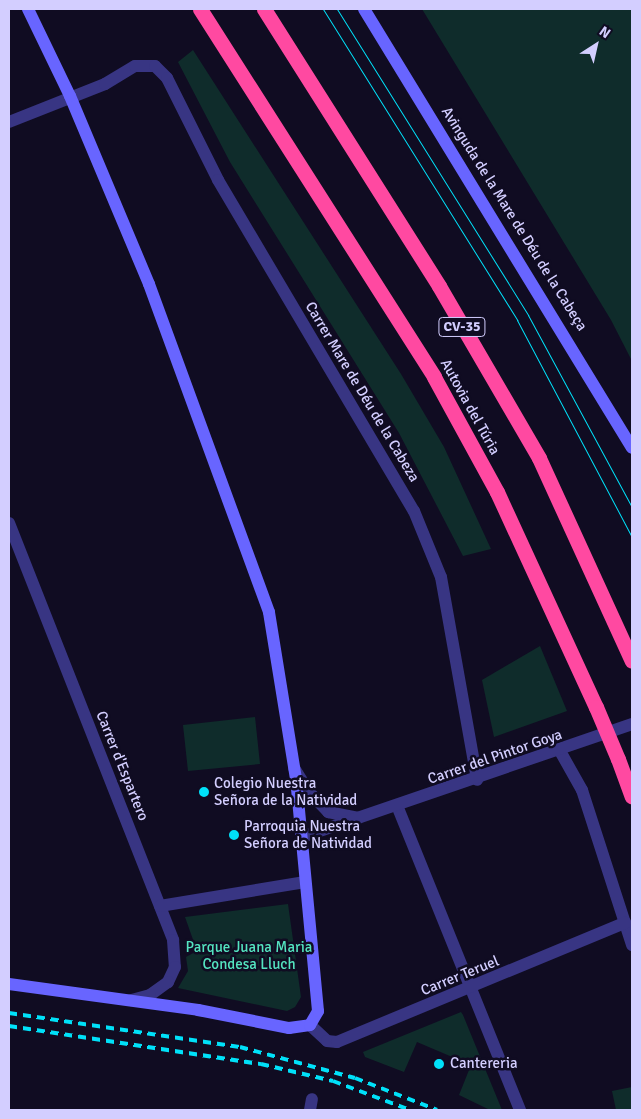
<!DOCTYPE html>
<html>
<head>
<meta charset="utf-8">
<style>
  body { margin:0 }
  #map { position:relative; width:641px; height:1119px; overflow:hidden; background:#100c22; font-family:Signika,sans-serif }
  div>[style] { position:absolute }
  .green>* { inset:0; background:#0f2c2b }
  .street>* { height:12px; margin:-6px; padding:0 6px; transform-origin:6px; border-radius:6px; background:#383583 }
  .secondary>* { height:12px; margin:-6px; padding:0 6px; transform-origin:6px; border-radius:6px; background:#6865ff }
  .highway>* { height:15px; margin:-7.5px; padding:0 7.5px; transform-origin:7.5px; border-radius:7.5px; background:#ff49a1 }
  .tram>* { height:1px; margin:-0.5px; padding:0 0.5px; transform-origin:0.5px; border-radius:0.5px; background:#00e1f9 }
  .rail>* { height:4px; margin-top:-2px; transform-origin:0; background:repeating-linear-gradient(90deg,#00e1f9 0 8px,transparent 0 14px) }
  .highway-bridge>* { height:15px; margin:-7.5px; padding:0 7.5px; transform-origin:7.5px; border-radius:7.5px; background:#ff49a1 }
  .dots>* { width:14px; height:14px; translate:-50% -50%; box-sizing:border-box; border:2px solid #100c22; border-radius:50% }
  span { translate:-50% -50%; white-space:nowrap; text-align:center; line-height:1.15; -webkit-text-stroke:5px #100c22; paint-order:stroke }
  .shield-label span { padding:1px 4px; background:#100c22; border:1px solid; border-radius:4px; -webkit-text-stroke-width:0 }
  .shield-label { font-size:14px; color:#d3ceff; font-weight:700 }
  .street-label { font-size:15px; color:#d3ceff }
  .poi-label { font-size:15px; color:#d3ceff }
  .left { translate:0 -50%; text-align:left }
  .park-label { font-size:15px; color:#54e4c0 }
  .frame { position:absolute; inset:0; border:10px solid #d3ceff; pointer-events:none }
  .north { position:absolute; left:571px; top:20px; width:50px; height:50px; -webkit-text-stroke:4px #100c22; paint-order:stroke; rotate:35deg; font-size:14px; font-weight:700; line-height:20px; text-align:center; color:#d3ceff }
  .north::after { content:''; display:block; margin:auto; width:18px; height:22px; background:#d3ceff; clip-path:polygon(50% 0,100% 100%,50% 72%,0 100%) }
</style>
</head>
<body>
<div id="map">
  <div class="green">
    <div style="clip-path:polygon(422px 9px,632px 9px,632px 361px,611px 320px)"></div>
    <div style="clip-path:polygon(193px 50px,401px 374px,444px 447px,491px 549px,463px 556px,399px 433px,230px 162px,178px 62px)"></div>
    <div style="clip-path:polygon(540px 646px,567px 711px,494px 737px,482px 680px)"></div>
    <div style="clip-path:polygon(255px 717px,260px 764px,188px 771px,183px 725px)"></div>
    <div style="clip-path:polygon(288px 904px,301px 997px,295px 1007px,287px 1011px,178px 988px,188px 971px,186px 957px,197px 951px,185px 917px)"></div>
    <div style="clip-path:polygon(461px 1012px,463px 1015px,502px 1110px,490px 1110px,459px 1095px,471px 1065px,417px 1042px,404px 1072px,365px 1057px,363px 1052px)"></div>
    <div style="clip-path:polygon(632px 1087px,632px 1110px,616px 1110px,612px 1091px)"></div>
  </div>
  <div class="street">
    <div style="left:9px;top:122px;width:103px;rotate:-21.6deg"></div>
    <div style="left:105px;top:84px;width:35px;rotate:-31deg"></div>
    <div style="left:135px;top:66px;width:20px"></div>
    <div style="left:155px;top:66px;width:17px;rotate:45deg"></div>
    <div style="left:167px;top:78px;width:114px;rotate:63.4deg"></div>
    <div style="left:218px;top:180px;width:385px;rotate:59.4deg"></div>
    <div style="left:414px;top:511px;width:71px;rotate:67.8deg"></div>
    <div style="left:441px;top:577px;width:206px;rotate:79.9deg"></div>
    <div style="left:9px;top:523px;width:448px;rotate:68.5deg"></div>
    <div style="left:173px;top:940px;width:27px;rotate:86deg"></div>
    <div style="left:175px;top:967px;width:17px;rotate:115deg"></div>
    <div style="left:168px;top:982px;width:22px;rotate:144deg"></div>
    <div style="left:150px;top:995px;width:20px;rotate:165deg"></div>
    <div style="left:560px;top:751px;width:45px;rotate:60.6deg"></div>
    <div style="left:582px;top:790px;width:163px;rotate:72.1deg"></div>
    <div style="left:294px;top:768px;width:28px;rotate:58deg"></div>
    <div style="left:309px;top:792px;width:28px;rotate:46deg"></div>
    <div style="left:328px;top:812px;width:31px;rotate:11deg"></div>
    <div style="left:398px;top:808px;width:326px;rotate:68deg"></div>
    <div style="left:302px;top:837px;width:349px;rotate:-18.9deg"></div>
    <div style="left:160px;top:906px;width:147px;rotate:-9.4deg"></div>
    <div style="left:310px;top:1025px;width:23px;rotate:43deg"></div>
    <div style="left:327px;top:1041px;width:10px;rotate:6deg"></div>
    <div style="left:337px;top:1042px;width:312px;rotate:-22.5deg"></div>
    <div style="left:310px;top:1110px;width:11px;rotate:-80deg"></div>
  </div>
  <div class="secondary">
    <div style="left:364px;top:9px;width:514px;rotate:58.6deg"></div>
    <div style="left:9px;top:984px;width:191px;rotate:7.8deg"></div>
    <div style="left:198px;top:1010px;width:93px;rotate:11.2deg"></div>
    <div style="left:289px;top:1028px;width:21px;rotate:-8deg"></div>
    <div style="left:310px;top:1025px;width:16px;rotate:-60deg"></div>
    <div style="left:318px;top:1011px;width:233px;rotate:-95.4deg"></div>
    <div style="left:296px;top:779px;width:169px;rotate:-99.2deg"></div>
    <div style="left:269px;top:612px;width:349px;rotate:-110.1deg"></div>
    <div style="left:149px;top:284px;width:204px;rotate:-112.8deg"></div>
    <div style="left:70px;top:96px;width:97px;rotate:-115.8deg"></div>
  </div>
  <div class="highway">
    <div style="left:200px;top:9px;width:436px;rotate:57.5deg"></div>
    <div style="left:434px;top:377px;width:131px;rotate:61.3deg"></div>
    <div style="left:497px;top:492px;width:237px;rotate:65.3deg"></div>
    <div style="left:264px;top:9px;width:328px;rotate:57.7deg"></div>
    <div style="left:439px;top:286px;width:199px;rotate:59.8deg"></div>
    <div style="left:539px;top:458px;width:223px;rotate:65.4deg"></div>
    <div style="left:618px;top:759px;width:40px;rotate:69.8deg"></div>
  </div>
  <div class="tram">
    <div style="left:323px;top:9px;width:367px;rotate:58deg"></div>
    <div style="left:517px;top:320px;width:246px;rotate:62.1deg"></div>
    <div style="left:337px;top:9px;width:361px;rotate:58deg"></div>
    <div style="left:528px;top:315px;width:218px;rotate:61.6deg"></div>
  </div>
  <div class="rail">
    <div style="left:9px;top:1013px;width:233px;rotate:8.4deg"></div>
    <div style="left:240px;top:1047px;width:119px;rotate:15.1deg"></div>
    <div style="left:355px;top:1078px;width:88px;rotate:21.3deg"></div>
    <div style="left:9px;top:1026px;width:255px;rotate:8.6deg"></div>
    <div style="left:261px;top:1064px;width:74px;rotate:13.3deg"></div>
    <div style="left:333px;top:1081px;width:82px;rotate:20.6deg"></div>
  </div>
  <div class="highway-bridge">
    <div style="left:596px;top:707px;width:56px;rotate:67.1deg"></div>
  </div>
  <div class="dots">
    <div style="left:204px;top:792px;background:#00e1f9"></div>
    <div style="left:234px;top:835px;background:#00e1f9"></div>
    <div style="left:439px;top:1064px;background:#00e1f9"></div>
  </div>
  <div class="shield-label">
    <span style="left:462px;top:327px">CV-35</span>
  </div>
  <div class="street-label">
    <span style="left:514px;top:219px;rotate:58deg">Avinguda de la Mare de Déu de la Cabeça</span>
    <span style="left:362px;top:392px;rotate:59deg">Carrer Mare de Déu de la Cabeza</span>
    <span style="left:470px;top:407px;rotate:61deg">Autovia del Túria</span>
    <span style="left:495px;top:757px;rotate:-19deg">Carrer del Pintor Goya</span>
    <span style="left:122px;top:766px;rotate:68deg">Carrer d'Espartero</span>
    <span style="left:460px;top:976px;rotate:-22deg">Carrer Teruel</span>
  </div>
  <div class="poi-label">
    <span class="left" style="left:214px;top:792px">Colegio Nuestra<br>Señora de la Natividad</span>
    <span class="left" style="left:244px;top:835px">Parroquia Nuestra<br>Señora de Natividad</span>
    <span class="left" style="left:450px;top:1064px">Cantereria</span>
  </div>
  <div class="park-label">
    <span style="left:249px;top:956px">Parque Juana Maria<br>Condesa Lluch</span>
  </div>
  <div class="frame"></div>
  <div class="north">N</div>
</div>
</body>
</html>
